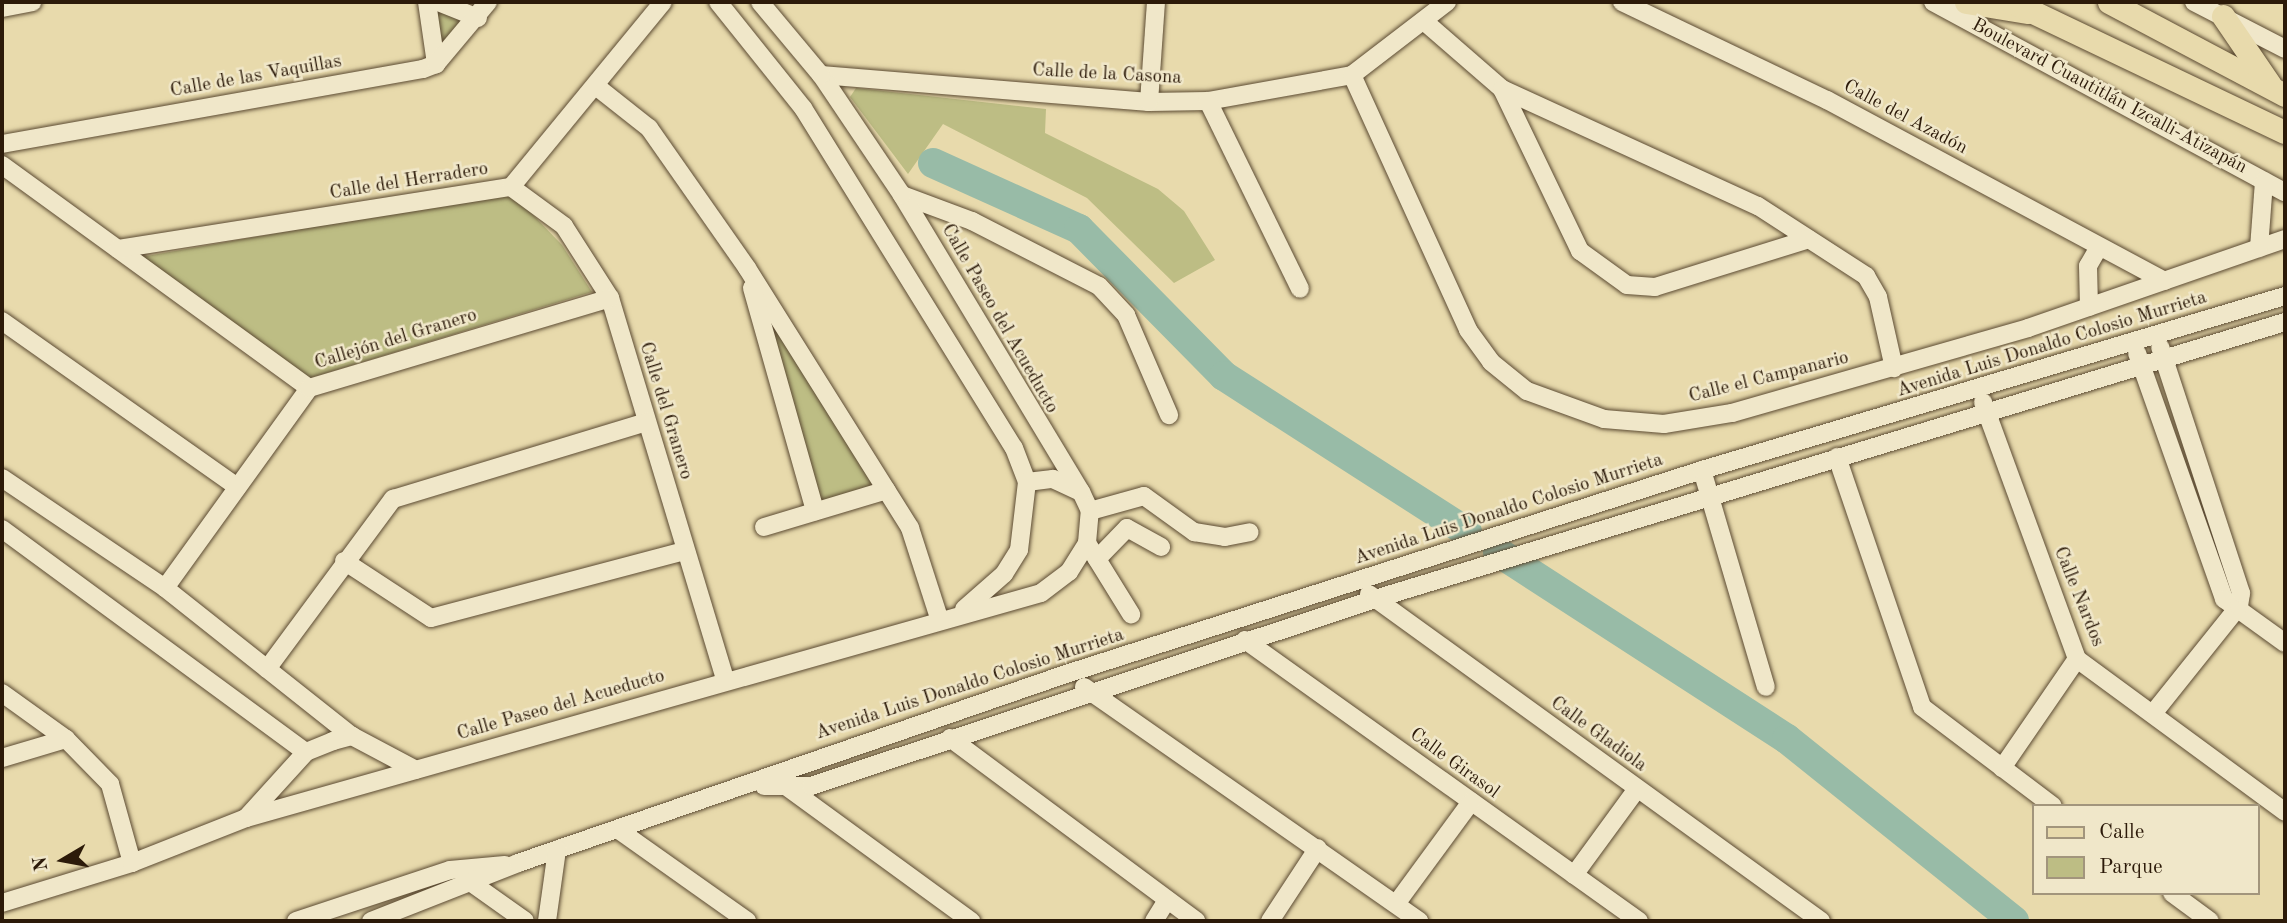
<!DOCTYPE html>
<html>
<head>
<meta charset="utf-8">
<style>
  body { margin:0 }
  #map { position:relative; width:2287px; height:923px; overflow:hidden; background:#e8daac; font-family:"Old Standard TT",serif }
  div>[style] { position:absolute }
  .green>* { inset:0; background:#bdbd84 }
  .river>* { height:30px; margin:-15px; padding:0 15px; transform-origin:15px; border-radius:15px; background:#98bba7 }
  .roads { filter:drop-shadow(0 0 2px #5b4a32) drop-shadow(0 0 2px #5b4a32) }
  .minor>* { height:18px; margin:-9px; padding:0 9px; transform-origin:9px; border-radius:9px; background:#f0e7c9 }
  .major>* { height:23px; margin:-11.5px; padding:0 11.5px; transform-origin:11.5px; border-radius:11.5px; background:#e8daac }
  span { translate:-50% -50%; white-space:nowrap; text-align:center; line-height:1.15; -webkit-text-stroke:5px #f0e7c9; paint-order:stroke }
  .street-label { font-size:19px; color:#2c1a09 }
  .frame { position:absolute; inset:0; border:4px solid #2c1a09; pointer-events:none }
  .legend { position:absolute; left:2032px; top:804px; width:228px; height:91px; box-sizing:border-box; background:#f0e7c9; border:2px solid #a2957c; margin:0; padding:9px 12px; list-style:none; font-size:21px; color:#2c1a09 }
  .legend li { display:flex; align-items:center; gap:14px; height:35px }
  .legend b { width:35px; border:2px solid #a2957c }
  .north { position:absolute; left:28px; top:825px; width:70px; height:70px; -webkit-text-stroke:5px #f0e7c9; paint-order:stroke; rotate:260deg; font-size:19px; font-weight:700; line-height:28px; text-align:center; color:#2c1a09 }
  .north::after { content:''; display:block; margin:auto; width:24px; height:32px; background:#2c1a09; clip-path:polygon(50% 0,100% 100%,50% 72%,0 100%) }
</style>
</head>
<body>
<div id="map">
  <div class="green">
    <div style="clip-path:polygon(430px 2px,473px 19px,438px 57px)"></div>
    <div style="clip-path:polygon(856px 88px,1046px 109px,1045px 133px,1158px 189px,1184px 211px,1215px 260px,1174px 283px,1087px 198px,943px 124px,908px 174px,850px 97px)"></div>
    <div style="clip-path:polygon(511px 192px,562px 245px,592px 292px,310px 378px,141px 257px)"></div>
    <div style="clip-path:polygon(757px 291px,880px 488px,817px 506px)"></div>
  </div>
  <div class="river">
    <div style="left:933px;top:163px;width:160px;rotate:24.3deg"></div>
    <div style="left:1079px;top:229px;width:206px;rotate:45.4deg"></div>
    <div style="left:1224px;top:376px;width:289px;rotate:32.7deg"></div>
    <div style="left:1498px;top:552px;width:344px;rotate:32.9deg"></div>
    <div style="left:1787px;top:739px;width:291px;rotate:38.7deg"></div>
  </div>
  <div class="roads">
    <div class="minor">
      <div style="left:427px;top:2px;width:63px;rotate:81.7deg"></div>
      <div style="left:438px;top:2px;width:43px;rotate:21.8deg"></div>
      <div style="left:718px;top:2px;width:136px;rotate:51.3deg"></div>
      <div style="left:803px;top:108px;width:400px;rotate:58.2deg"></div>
      <div style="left:1014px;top:448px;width:36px;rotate:69deg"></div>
      <div style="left:1027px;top:482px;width:68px;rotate:96.7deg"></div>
      <div style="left:1019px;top:550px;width:28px;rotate:122deg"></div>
      <div style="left:1004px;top:574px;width:53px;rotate:138.8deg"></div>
      <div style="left:1622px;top:2px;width:227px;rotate:25.6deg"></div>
      <div style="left:1827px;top:100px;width:383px;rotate:28.2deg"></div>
      <div style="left:1933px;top:2px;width:400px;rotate:28.4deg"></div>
      <div style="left:2194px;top:2px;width:102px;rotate:27.3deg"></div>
      <div style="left:2px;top:8px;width:31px;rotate:-11deg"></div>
      <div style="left:1425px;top:22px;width:102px;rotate:41deg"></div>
      <div style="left:1502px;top:89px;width:281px;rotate:24.6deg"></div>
      <div style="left:1758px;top:206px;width:129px;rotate:32.9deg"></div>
      <div style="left:1866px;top:276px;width:24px;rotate:60deg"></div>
      <div style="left:1878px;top:297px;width:73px;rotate:77.3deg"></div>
      <div style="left:821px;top:75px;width:329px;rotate:4.7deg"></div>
      <div style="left:1149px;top:102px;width:59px;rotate:-1deg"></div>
      <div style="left:1208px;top:101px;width:146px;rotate:-10.2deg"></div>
      <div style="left:1352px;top:75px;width:120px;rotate:-37.5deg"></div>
      <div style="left:1352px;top:75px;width:280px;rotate:65.5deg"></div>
      <div style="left:1468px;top:330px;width:39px;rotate:54deg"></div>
      <div style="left:1491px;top:362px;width:46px;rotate:38.9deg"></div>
      <div style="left:1527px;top:391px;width:82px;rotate:20deg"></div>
      <div style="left:1604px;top:419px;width:60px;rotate:4.8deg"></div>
      <div style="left:1664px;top:424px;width:69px;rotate:-9.2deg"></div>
      <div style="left:1732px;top:413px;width:308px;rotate:-16deg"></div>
      <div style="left:2028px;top:328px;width:272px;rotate:-19.1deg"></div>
      <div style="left:597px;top:87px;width:66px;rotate:38.3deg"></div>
      <div style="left:649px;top:128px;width:171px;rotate:55deg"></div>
      <div style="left:747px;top:268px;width:307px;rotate:57.9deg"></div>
      <div style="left:910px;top:528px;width:95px;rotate:72.1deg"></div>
      <div style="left:1502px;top:89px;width:180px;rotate:64.3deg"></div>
      <div style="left:1580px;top:251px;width:58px;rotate:35.9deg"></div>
      <div style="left:1627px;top:285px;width:28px;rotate:4deg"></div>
      <div style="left:1655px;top:287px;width:161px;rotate:-17.3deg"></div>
      <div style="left:1208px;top:101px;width:209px;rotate:63.9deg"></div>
      <div style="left:1149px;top:102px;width:100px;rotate:-86deg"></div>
      <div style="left:2px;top:144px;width:428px;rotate:-10.1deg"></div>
      <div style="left:423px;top:69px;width:14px;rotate:-21deg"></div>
      <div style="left:436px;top:64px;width:81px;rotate:-50deg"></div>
      <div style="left:2px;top:165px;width:379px;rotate:36deg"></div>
      <div style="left:511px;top:187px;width:66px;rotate:36.3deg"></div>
      <div style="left:564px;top:226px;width:85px;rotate:57.4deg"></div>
      <div style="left:610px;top:298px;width:398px;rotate:73.2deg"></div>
      <div style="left:902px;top:195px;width:75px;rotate:20.4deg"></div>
      <div style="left:972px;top:221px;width:143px;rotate:27.1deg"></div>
      <div style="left:1099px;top:286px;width:40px;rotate:47deg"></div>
      <div style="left:1126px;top:315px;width:109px;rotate:66.7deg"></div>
      <div style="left:2259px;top:248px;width:67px;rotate:-85.7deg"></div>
      <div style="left:118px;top:249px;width:398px;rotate:-9deg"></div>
      <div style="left:511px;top:187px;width:239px;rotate:-50.6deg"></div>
      <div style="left:752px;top:288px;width:232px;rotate:74.2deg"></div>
      <div style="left:2089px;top:307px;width:41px;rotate:-91.4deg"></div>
      <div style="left:2088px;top:266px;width:22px;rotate:-60deg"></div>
      <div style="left:2px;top:321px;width:288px;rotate:35.2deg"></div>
      <div style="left:2137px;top:353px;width:261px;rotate:70.5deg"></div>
      <div style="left:2224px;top:599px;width:75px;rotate:35.8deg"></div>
      <div style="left:1983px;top:402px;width:274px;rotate:69.9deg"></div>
      <div style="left:2077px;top:659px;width:258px;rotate:36.3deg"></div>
      <div style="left:1837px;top:457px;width:264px;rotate:71.2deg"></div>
      <div style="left:1922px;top:707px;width:164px;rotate:37.1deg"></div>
      <div style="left:1702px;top:470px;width:226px;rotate:73.6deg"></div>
      <div style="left:2px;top:478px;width:197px;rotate:34deg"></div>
      <div style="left:165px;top:588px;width:238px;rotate:38.4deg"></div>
      <div style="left:1027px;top:482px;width:26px;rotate:-7deg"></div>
      <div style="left:1053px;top:479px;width:29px;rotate:25deg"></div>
      <div style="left:1090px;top:511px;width:56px;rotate:-15.5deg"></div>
      <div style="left:1144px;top:496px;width:62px;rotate:35.8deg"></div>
      <div style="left:1194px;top:532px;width:31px;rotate:9deg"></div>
      <div style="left:1225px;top:537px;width:25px;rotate:-11deg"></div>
      <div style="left:764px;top:527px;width:128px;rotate:-16.7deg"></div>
      <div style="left:2px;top:529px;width:377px;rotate:36.3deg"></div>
      <div style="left:1087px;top:543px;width:84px;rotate:58.2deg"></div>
      <div style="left:1097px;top:559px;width:43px;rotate:-45.9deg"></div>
      <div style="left:1127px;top:528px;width:39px;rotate:29deg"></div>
      <div style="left:344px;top:561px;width:104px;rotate:33.2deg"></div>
      <div style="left:431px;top:618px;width:263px;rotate:-14.8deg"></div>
      <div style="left:165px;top:588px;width:246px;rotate:-54.2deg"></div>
      <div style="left:309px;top:388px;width:314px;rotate:-16.6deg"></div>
      <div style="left:1369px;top:594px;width:558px;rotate:35.88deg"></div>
      <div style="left:1245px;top:640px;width:484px;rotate:35.5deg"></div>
      <div style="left:267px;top:669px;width:212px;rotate:-53.5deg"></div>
      <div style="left:393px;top:499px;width:265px;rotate:-16.9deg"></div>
      <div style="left:1084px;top:687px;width:409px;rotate:34.9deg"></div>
      <div style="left:2px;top:693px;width:79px;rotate:35.7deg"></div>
      <div style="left:66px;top:739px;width:63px;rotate:45.6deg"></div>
      <div style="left:110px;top:784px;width:82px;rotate:74.4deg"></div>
      <div style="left:2155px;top:711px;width:134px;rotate:-51.3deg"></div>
      <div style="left:2239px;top:606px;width:13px;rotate:-81deg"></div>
      <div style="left:2241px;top:593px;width:259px;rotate:-108.2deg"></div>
      <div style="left:950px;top:738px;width:307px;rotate:36.6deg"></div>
      <div style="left:2px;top:758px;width:67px;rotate:-16.5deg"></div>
      <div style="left:2002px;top:768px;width:132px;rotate:-55.5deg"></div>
      <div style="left:783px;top:784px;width:233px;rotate:36.1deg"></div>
      <div style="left:764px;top:786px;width:47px"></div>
      <div style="left:811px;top:786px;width:594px;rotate:-18.34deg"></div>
      <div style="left:1375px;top:599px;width:951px;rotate:-16.93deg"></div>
      <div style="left:246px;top:818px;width:89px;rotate:-47.7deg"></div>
      <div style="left:306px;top:752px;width:29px;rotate:-22deg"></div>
      <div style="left:333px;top:741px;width:20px;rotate:-15deg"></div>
      <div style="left:352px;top:736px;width:72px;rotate:28deg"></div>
      <div style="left:620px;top:831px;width:156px;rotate:35.3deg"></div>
      <div style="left:1574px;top:875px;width:107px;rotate:-53.8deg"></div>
      <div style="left:466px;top:879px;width:72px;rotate:35.4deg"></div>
      <div style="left:2172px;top:893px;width:47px;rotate:36.4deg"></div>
      <div style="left:2px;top:903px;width:136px;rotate:-17.1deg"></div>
      <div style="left:132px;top:863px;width:123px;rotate:-21.5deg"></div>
      <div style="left:246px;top:818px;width:826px;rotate:-15.8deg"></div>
      <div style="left:1041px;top:593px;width:35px;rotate:-37deg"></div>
      <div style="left:1069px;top:572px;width:34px;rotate:-58deg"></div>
      <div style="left:1087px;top:543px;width:32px;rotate:-85deg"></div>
      <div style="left:1090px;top:511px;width:21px;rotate:-115deg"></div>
      <div style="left:1081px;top:492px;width:347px;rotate:-121.1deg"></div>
      <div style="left:902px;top:195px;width:145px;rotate:-124deg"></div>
      <div style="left:821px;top:75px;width:95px;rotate:-129.9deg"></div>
      <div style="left:1396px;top:904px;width:127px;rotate:-53.7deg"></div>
      <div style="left:296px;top:921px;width:162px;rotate:-18.3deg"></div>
      <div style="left:450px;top:870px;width:55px;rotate:-5.2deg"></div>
      <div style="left:371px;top:921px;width:158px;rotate:-21.5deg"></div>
      <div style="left:518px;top:863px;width:580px;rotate:-19.03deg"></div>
      <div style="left:1066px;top:674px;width:668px;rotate:-17.78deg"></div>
      <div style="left:1702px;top:470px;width:608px;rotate:-16.62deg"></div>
      <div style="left:547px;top:921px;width:72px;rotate:-82deg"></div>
      <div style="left:1154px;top:921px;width:25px;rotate:-58deg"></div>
      <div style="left:1270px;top:921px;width:87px;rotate:-56.7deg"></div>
    </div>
    <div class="major">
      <div style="left:1966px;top:2px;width:63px;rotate:9.2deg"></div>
      <div style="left:2012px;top:2px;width:302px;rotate:25.5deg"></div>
      <div style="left:2109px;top:2px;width:199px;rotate:27.9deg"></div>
      <div style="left:2223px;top:16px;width:83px;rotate:55.7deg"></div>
    </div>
  </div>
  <div class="street-label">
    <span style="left:1107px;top:75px;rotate:3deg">Calle de la Casona</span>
    <span style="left:256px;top:77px;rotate:-10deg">Calle de las Vaquillas</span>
    <span style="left:2109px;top:97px;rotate:28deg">Boulevard Cuautitlán Izcalli-Atizapán</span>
    <span style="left:1905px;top:118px;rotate:28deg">Calle del Azadón</span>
    <span style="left:409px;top:182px;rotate:-9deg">Calle del Herradero</span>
    <span style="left:999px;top:319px;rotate:60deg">Calle Paseo del Acueducto</span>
    <span style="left:396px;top:340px;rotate:-17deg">Callejón del Granero</span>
    <span style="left:2052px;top:345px;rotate:-17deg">Avenida Luis Donaldo Colosio Murrieta</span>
    <span style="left:1769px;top:378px;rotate:-14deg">Calle el Campanario</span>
    <span style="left:665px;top:411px;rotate:73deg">Calle del Granero</span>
    <span style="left:1509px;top:510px;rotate:-18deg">Avenida Luis Donaldo Colosio Murrieta</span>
    <span style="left:2078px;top:597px;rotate:68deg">Calle Nardos</span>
    <span style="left:970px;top:685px;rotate:-18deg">Avenida Luis Donaldo Colosio Murrieta</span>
    <span style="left:561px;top:706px;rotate:-16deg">Calle Paseo del Acueducto</span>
    <span style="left:1598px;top:735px;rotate:36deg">Calle Gladiola</span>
    <span style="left:1454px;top:764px;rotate:36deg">Calle Girasol</span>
  </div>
  <div class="frame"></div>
  <ul class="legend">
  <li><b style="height:9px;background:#e8daac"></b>Calle</li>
  <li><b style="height:19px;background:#bdbd84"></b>Parque</li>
  </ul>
  <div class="north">N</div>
</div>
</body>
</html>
